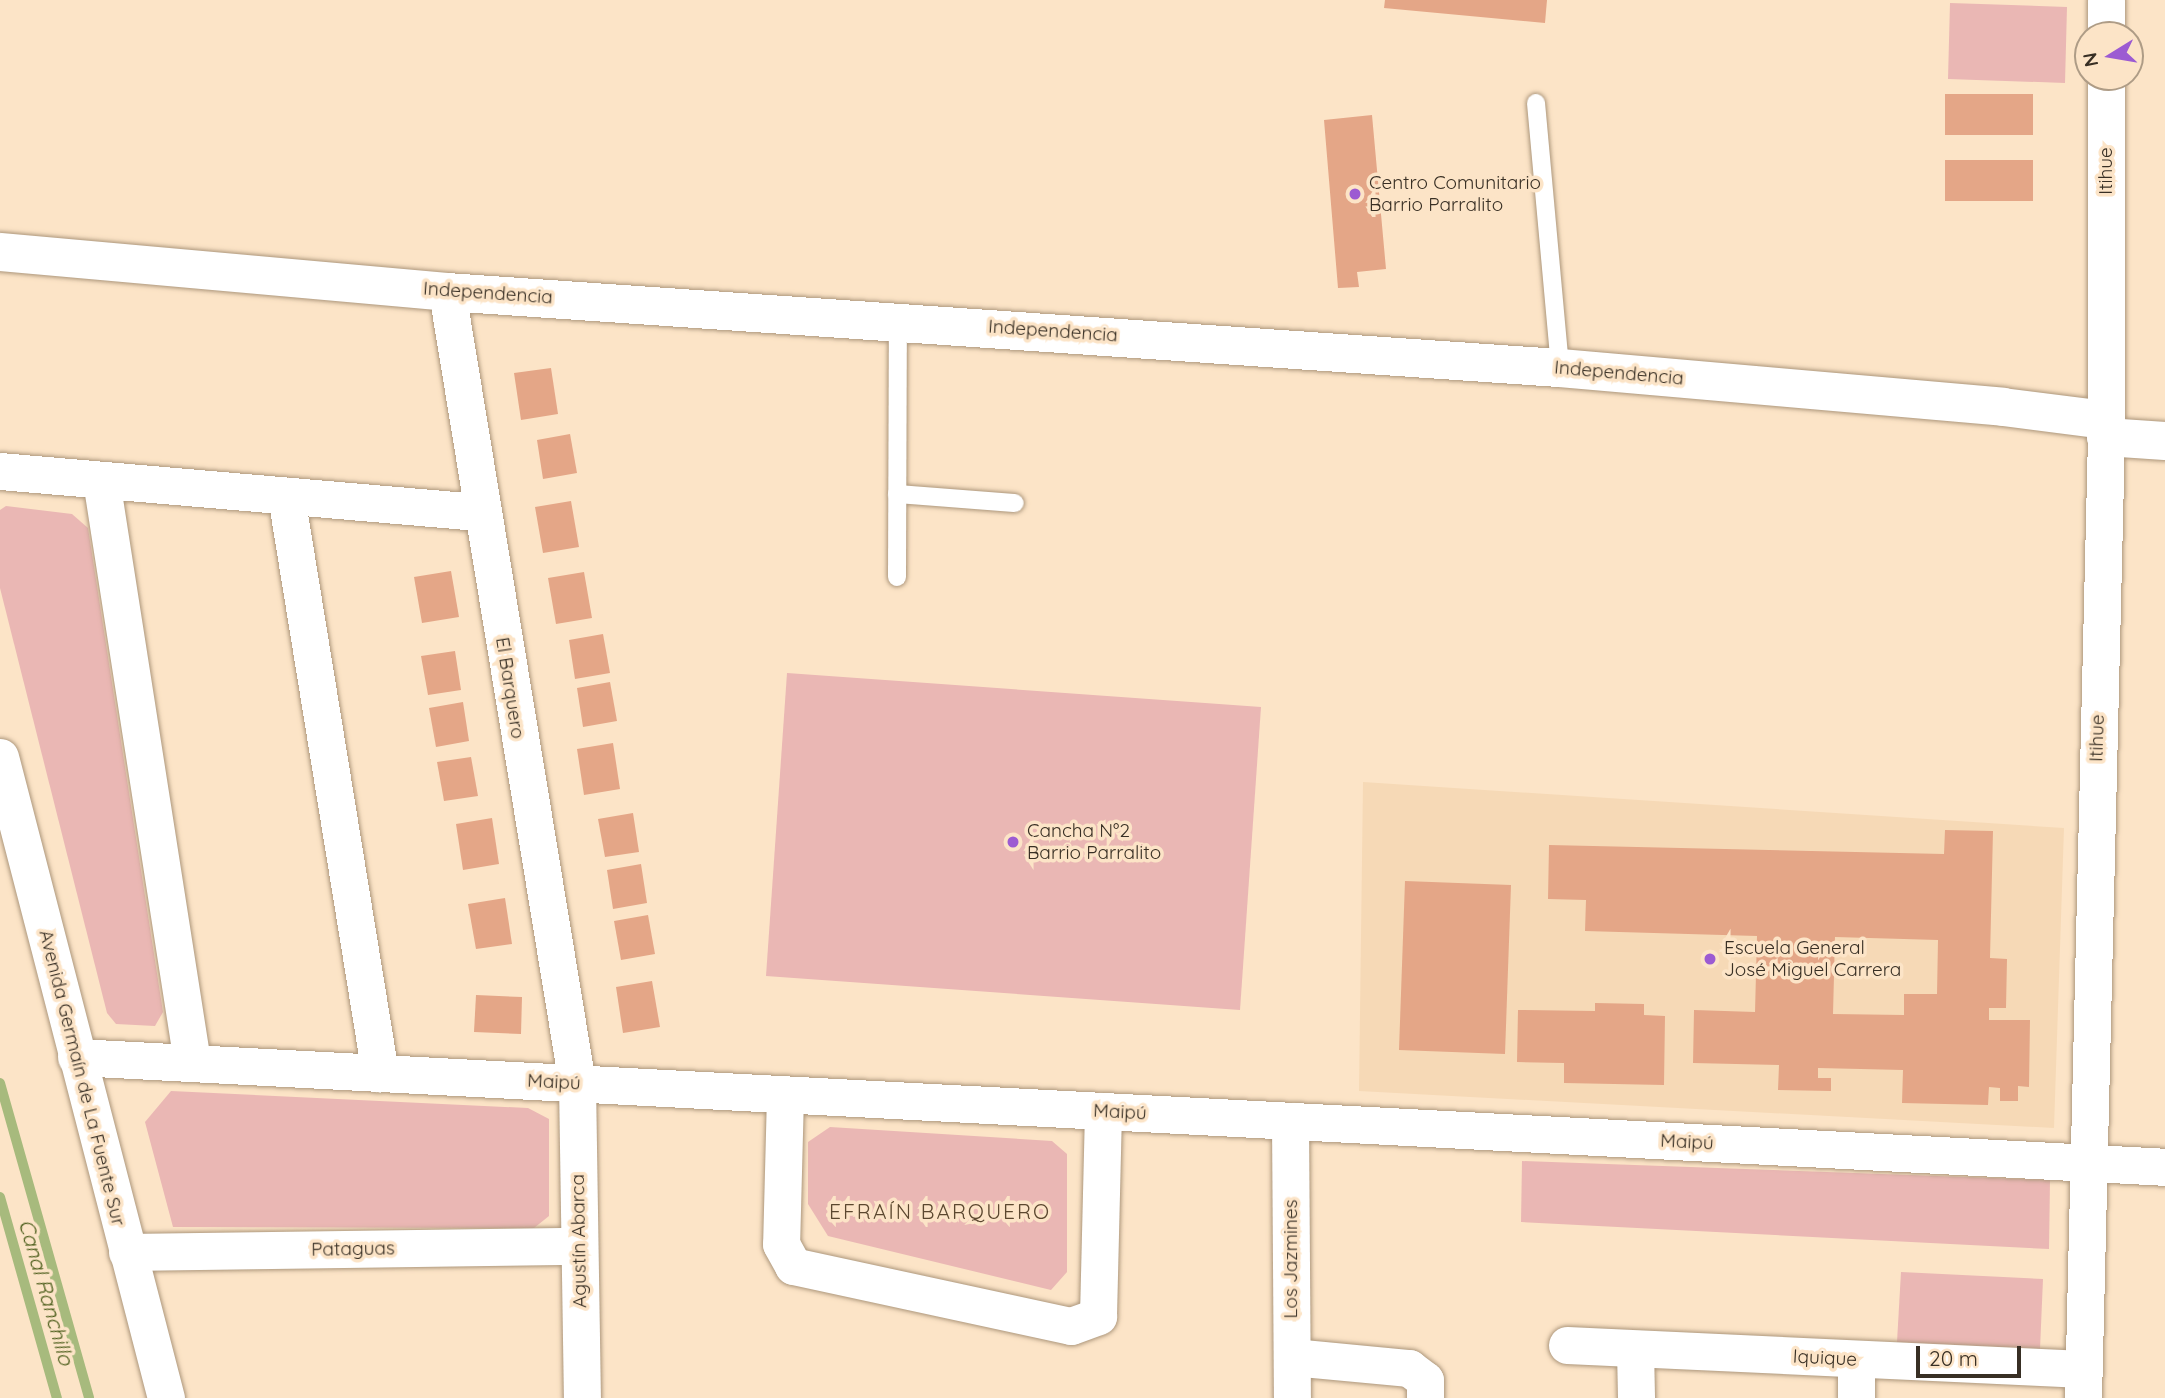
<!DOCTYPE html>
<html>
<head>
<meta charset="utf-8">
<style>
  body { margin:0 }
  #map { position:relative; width:2165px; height:1398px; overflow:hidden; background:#fce4c7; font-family:Quicksand,sans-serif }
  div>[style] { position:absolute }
  .built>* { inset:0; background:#f6d9b6 }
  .green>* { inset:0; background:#eab7b4 }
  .stream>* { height:10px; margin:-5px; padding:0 5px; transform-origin:5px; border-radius:5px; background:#a7ba7d }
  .building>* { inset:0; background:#e4a687 }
  .roads { filter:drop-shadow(0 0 2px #ad977c) drop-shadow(0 0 2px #ad977c) }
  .lane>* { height:18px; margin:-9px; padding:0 9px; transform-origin:9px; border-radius:9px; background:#fff }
  .street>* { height:37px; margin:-18.5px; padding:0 18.5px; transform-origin:18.5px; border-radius:18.5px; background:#fff }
  .secondary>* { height:38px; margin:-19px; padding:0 19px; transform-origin:19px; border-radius:19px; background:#fff }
  .dots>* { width:19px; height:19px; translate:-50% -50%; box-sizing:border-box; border:4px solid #fce4c7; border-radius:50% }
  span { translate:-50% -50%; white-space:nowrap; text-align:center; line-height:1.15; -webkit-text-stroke:7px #fce4c7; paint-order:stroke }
  .street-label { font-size:19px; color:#382f24 }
  .poi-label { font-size:19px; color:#382f24 }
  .left { translate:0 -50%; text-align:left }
  .neighbourhood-label { font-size:21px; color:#5b472f; letter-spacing:2px }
  .water-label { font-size:21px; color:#4d5e1c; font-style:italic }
  .north { position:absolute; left:2074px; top:21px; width:70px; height:70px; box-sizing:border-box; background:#fce4c7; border:2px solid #ae9c86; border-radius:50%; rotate:259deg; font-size:19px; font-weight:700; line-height:28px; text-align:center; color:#382f24 }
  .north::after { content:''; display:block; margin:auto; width:24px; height:32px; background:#9c5bd2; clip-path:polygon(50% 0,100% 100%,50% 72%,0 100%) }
  .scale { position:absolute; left:1916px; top:1346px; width:105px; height:32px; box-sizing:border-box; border:4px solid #382f24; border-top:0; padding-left:9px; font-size:21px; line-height:24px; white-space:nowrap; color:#382f24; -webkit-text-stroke:5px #fce4c7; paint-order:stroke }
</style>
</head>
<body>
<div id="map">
  <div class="built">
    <div style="clip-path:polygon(1363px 782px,2064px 828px,2054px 1128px,1359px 1091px)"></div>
  </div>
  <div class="green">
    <div style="clip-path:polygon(1950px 3px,2067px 7px,2065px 83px,1948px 79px)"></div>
    <div style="clip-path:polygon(6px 506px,72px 514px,88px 528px,163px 1012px,155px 1026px,116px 1024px,107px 1013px,0 588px,0 510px)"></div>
    <div style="clip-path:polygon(787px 673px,1261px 707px,1240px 1010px,766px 976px)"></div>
    <div style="clip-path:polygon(171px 1091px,528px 1108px,549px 1119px,549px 1216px,534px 1228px,173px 1227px,145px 1122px)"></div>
    <div style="clip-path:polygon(830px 1127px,1052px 1141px,1067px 1154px,1067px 1272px,1051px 1290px,828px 1236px,808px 1204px,808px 1142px)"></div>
    <div style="clip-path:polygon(1522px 1161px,2050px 1180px,2049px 1249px,1521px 1222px)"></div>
    <div style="clip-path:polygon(1901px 1272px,2043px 1279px,2040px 1349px,1897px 1342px)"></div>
  </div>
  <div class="stream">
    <div style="left:0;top:1083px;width:327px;rotate:74.2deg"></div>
    <div style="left:0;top:1197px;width:209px;rotate:74.2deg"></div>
  </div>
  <div class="building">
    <div style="clip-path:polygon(1385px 0,1547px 0,1545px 23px,1384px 8px)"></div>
    <div style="clip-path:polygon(1945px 94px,2033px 94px,2033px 135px,1945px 135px)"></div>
    <div style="clip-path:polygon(1372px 115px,1386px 269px,1357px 272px,1359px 287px,1338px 288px,1324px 120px)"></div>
    <div style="clip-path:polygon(1945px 160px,2033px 160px,2033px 201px,1945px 201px)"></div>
    <div style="clip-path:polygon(551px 368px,558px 414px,521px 420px,514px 373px)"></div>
    <div style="clip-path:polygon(570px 434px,577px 473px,543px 479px,537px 440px)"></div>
    <div style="clip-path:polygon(571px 501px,579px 547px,543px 553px,535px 507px)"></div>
    <div style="clip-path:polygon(451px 571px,459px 617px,422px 623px,414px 577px)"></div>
    <div style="clip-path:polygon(584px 572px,592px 618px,556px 624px,548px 578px)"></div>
    <div style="clip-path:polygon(603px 634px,610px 673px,575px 679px,569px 640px)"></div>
    <div style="clip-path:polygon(455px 651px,461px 690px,428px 695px,421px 656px)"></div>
    <div style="clip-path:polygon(610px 682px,617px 721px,583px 727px,577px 688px)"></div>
    <div style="clip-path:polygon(463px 702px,469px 741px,436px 747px,429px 708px)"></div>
    <div style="clip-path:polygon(613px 743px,620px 789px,584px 795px,577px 749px)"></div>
    <div style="clip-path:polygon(471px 757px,478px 796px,444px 801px,437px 762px)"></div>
    <div style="clip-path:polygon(633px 813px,639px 852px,605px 857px,598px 819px)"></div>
    <div style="clip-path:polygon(492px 818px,499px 864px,463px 870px,456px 824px)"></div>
    <div style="clip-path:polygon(evenodd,1945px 830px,1993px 831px,1990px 958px,2007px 959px,2006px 1008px,1989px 1008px,1989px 1020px,2030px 1020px,2029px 1087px,2018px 1086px,2018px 1101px,2000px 1101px,2000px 1088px,1989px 1087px,1988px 1105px,1902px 1103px,1903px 1070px,1818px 1068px,1818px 1078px,1831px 1078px,1831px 1091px,1778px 1090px,1779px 1065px,1693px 1063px,1694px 1010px,1755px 1012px,1757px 936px,1585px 931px,1586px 900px,1548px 899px,1549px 845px,1944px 854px,1945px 830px,1835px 937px,1938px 940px,1937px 994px,1904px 994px,1904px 1015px,1833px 1014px,1835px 937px)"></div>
    <div style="clip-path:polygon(641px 864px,647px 903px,613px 909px,607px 870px)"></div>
    <div style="clip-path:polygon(1405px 881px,1511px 885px,1505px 1054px,1399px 1050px)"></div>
    <div style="clip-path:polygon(505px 898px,512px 944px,476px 949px,468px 904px)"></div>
    <div style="clip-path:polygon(648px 915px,655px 954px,621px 960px,614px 921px)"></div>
    <div style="clip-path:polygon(652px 981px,660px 1027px,623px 1033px,616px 987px)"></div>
    <div style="clip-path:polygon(476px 995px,522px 997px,521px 1034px,474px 1032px)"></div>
    <div style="clip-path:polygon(1595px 1003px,1644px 1004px,1644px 1015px,1665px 1016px,1664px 1085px,1564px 1083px,1564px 1063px,1517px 1062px,1518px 1010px,1595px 1011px)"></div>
  </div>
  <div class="roads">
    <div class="lane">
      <div style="left:1536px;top:103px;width:266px;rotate:84.8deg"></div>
      <div style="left:897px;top:494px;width:118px;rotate:4.4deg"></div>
      <div style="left:897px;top:577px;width:257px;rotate:-89.8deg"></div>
    </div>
    <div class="street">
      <div style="left:2106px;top:35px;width:35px;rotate:-90deg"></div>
      <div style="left:2106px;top:77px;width:343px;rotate:90deg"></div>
      <div style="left:447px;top:292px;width:802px;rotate:80.67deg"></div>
      <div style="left:577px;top:1083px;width:315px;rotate:89.1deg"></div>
      <div style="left:0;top:471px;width:483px;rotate:4.9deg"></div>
      <div style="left:101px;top:480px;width:589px;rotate:81.11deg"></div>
      <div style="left:286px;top:496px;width:585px;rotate:80.75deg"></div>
      <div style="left:0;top:757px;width:662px;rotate:75.48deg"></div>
      <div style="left:76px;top:1057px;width:2092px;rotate:3.01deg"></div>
      <div style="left:785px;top:1095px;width:149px;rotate:91.5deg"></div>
      <div style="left:781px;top:1244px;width:25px;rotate:61deg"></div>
      <div style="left:793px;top:1266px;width:284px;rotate:12.2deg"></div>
      <div style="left:1071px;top:1326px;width:29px;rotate:-20deg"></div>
      <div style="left:1098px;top:1316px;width:205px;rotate:-88.6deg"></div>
      <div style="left:1290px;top:1121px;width:277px;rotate:89.6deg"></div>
      <div style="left:127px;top:1252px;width:452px;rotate:-0.8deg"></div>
      <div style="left:1567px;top:1345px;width:517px;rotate:2.66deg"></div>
      <div style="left:1635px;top:1349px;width:49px;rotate:88.8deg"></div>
      <div style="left:1292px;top:1357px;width:118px;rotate:5.4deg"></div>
      <div style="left:1409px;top:1368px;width:20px;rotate:37deg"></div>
      <div style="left:1425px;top:1380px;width:18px;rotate:90deg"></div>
      <div style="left:1856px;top:1359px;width:39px;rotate:90deg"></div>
      <div style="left:2083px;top:1398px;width:961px;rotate:-88.63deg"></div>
    </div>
    <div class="secondary">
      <div style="left:0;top:252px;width:449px;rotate:5.1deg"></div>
      <div style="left:447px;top:292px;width:1116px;rotate:3.91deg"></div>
      <div style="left:1560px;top:368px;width:445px;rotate:5deg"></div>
      <div style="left:2003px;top:407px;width:104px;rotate:7.2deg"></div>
      <div style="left:2106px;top:420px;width:17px;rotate:90deg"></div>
      <div style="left:2106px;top:437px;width:59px;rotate:3.9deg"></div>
    </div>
  </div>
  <div class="dots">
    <div style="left:1355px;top:194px;background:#9c5bd2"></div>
    <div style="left:1013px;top:842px;background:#9c5bd2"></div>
    <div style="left:1710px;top:959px;background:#9c5bd2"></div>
  </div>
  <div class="street-label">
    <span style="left:2106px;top:171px;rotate:-90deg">Itihue</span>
    <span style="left:488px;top:293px;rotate:4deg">Independencia</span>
    <span style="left:1053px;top:331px;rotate:4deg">Independencia</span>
    <span style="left:1619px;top:373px;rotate:5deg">Independencia</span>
    <span style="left:510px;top:688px;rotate:81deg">El Barquero</span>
    <span style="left:2097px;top:738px;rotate:-88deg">Itihue</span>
    <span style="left:82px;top:1078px;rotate:76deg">Avenida Germaín de La Fuente Sur</span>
    <span style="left:554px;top:1082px;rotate:3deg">Maipú</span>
    <span style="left:1120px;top:1112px;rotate:3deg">Maipú</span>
    <span style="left:1687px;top:1142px;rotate:3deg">Maipú</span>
    <span style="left:579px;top:1241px;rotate:-91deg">Agustín Abarca</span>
    <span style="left:353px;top:1249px;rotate:-1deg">Pataguas</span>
    <span style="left:1291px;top:1259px;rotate:-90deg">Los Jazmines</span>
    <span style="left:1825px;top:1358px;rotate:3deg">Iquique</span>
  </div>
  <div class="poi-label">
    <span class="left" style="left:1369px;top:194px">Centro Comunitario<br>Barrio Parralito</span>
    <span class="left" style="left:1027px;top:842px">Cancha N°2<br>Barrio Parralito</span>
    <span class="left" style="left:1724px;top:959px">Escuela General<br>José Miguel Carrera</span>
  </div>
  <div class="neighbourhood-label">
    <span style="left:940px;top:1211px">EFRAÍN BARQUERO</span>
  </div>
  <div class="water-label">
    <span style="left:47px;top:1292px;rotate:74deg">Canal Ranchillo</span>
  </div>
  <div class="north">N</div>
  <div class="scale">20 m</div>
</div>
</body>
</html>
